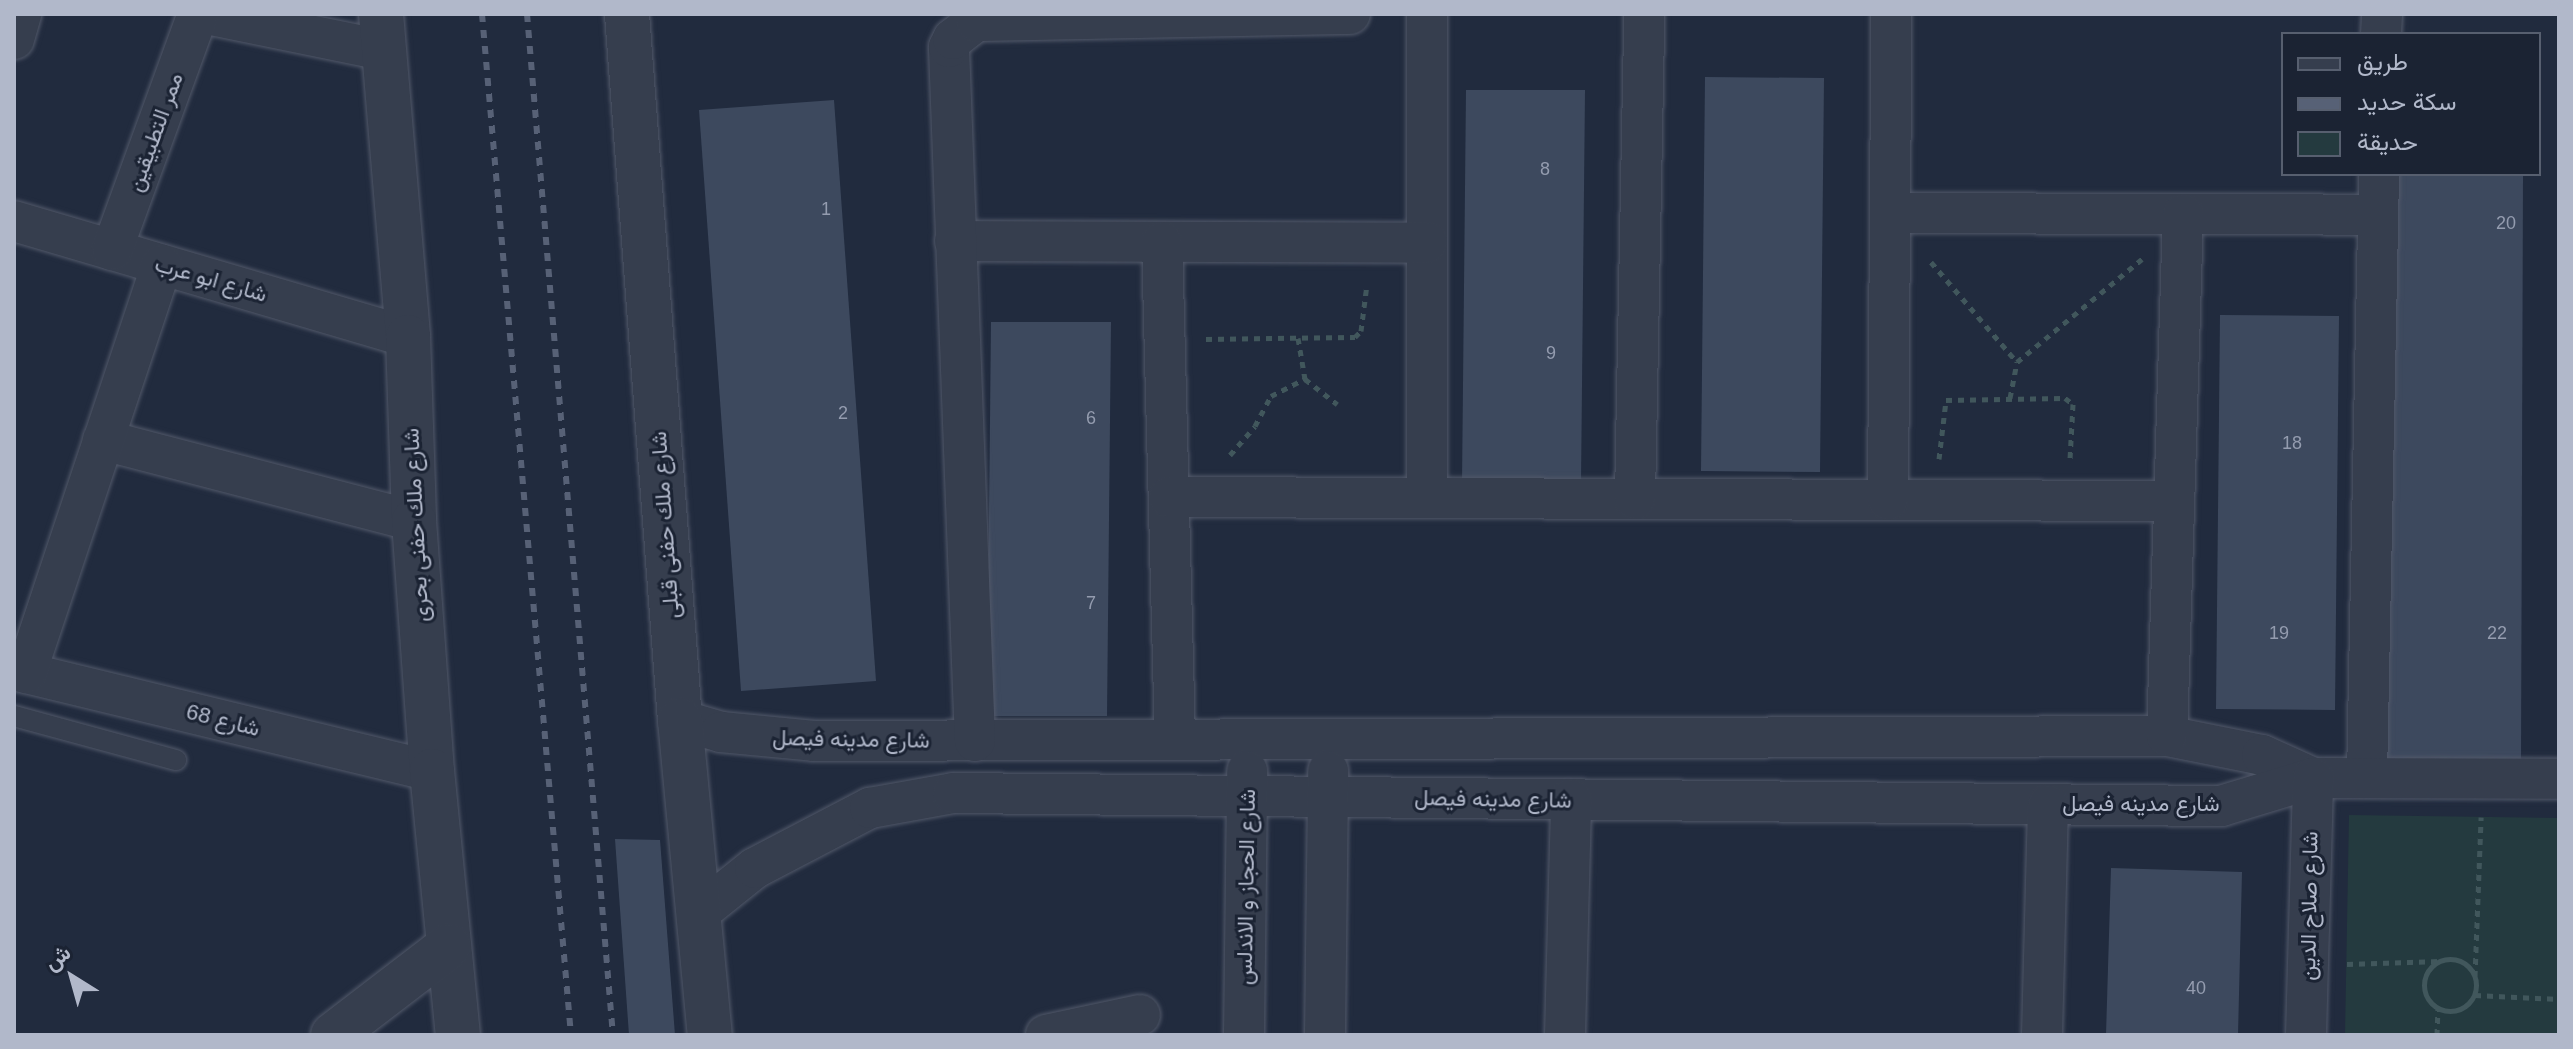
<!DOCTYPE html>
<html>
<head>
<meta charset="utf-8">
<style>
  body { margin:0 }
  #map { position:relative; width:2573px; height:1049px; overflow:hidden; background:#212b3e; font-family:Arial,Vazirmatn,sans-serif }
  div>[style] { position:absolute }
  .green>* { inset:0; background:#243a3f }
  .building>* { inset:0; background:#3d495e }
  .path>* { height:5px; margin-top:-2.5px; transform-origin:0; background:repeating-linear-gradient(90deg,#41575c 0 6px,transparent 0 12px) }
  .path>.ring { margin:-2.5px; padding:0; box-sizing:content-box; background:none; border:5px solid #41575c; border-radius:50% }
  .roads { filter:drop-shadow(0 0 2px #515869) drop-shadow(0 0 2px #515869) }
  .service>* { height:20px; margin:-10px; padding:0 10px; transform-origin:10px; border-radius:10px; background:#363e4e }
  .minor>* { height:40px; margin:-20px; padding:0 20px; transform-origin:20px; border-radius:20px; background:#363e4e }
  .tertiary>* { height:44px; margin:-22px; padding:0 22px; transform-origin:22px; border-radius:22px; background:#363e4e }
  .rail>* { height:6px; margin-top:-3px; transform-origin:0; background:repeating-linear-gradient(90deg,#576176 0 8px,transparent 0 16px) }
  span { translate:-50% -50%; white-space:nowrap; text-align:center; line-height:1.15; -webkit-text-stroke:6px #1b2333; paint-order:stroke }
  .number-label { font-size:18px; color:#949caf }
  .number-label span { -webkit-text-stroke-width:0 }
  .street-label { font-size:22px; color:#b1b8ca }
  .frame { position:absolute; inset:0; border:16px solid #b1b8ca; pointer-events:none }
  .legend { position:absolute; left:2281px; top:32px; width:260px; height:144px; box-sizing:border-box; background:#1b2333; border:2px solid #575f6f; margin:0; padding:10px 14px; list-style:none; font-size:24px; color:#b1b8ca }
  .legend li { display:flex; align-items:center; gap:16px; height:40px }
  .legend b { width:40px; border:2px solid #575f6f }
  .north { position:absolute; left:32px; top:937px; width:80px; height:80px; -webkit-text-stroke:6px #1b2333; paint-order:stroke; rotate:323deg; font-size:22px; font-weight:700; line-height:32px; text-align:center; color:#b1b8ca }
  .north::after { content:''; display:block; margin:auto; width:28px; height:36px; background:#b1b8ca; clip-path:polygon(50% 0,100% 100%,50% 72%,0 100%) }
</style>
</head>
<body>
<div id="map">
  <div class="green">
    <div style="clip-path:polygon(2349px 815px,2559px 818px,2559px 1035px,2345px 1035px)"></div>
  </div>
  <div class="building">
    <div style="clip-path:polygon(1705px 77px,1824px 78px,1820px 472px,1701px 471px)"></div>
    <div style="clip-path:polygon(1466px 90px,1585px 90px,1581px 484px,1462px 484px)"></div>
    <div style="clip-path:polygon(834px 100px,876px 681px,741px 691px,699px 110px)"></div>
    <div style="clip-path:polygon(2386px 174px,2523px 174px,2521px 767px,2384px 767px)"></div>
    <div style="clip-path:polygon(2220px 315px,2339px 316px,2335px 710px,2216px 709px)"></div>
    <div style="clip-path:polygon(991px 322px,1111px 322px,1107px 716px,987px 716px)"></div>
    <div style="clip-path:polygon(615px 839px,660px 840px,675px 1035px,629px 1035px)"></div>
    <div style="clip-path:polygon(2111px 868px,2242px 872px,2238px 1035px,2106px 1035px)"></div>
  </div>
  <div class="path">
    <div style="left:1931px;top:262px;width:132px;rotate:49.3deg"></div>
    <div style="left:1298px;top:338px;width:42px;rotate:80.3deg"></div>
    <div style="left:1305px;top:379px;width:41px;rotate:38deg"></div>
    <div style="left:1206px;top:339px;width:149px;rotate:-0.8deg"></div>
    <div style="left:1355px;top:337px;width:8px;rotate:-45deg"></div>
    <div style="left:1361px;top:331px;width:47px;rotate:-82.7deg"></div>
    <div style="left:2010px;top:398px;width:37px;rotate:-79deg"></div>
    <div style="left:2017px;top:362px;width:162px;rotate:-39.5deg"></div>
    <div style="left:1230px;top:455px;width:38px;rotate:-49deg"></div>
    <div style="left:1255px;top:426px;width:34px;rotate:-62deg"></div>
    <div style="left:1271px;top:396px;width:38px;rotate:-27deg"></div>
    <div style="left:1939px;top:459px;width:59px;rotate:-83.2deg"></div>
    <div style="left:1946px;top:400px;width:119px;rotate:-1deg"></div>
    <div style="left:2065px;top:398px;width:10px;rotate:37deg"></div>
    <div style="left:2073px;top:404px;width:55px;rotate:93.1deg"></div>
    <div class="ring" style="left:2424px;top:959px;width:47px;height:47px"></div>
    <div style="left:2347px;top:964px;width:94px;rotate:-1.8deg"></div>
    <div style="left:2475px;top:976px;width:159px;rotate:-87.8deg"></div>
    <div style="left:2475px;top:995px;width:84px;rotate:2.7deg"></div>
    <div style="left:2437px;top:1035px;width:26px;rotate:-88deg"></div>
  </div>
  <div class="roads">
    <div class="service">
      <div style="left:14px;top:716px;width:168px;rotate:15.2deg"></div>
    </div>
    <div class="minor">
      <div style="left:206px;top:14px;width:181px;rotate:11.5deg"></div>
      <div style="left:1427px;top:14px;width:483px;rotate:90deg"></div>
      <div style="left:2381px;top:34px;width:20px;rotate:-87deg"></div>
      <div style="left:14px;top:39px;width:26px;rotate:-74deg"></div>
      <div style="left:1890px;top:213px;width:488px;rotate:0.2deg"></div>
      <div style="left:14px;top:221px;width:411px;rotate:16.4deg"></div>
      <div style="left:955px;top:241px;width:472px;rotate:0.2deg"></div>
      <div style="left:1162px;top:242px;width:498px;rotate:88.5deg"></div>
      <div style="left:112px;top:250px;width:251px;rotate:-70deg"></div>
      <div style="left:103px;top:440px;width:321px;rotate:14.6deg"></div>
      <div style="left:1169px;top:497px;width:1005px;rotate:0.23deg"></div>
      <div style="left:1635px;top:499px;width:485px;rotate:-88.9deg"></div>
      <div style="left:1888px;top:500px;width:486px;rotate:-89.6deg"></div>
      <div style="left:14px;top:670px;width:430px;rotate:13.6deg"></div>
      <div style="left:26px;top:673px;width:430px;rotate:-71.6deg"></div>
      <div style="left:680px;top:720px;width:43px;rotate:16.3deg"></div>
      <div style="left:721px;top:732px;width:93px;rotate:5.5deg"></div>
      <div style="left:814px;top:741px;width:1353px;rotate:-0.21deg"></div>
      <div style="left:2167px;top:736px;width:97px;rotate:11.3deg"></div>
      <div style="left:2262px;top:755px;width:56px;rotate:24.3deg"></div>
      <div style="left:2167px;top:736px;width:522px;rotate:-88.24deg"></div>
      <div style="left:975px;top:741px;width:694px;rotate:-92.15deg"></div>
      <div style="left:949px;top:47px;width:9px;rotate:-63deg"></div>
      <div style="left:953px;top:39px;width:29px;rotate:-38deg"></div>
      <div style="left:976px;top:21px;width:374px;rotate:-1.1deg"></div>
      <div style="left:2367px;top:778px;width:604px;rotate:-88.86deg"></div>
      <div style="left:700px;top:912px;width:70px;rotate:-38.7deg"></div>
      <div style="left:755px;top:868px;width:130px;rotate:-27.6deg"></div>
      <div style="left:870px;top:808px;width:84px;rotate:-10.2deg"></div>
      <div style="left:953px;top:793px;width:1268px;rotate:0.59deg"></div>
      <div style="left:2221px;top:806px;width:96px;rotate:-16.9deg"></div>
      <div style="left:2313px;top:778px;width:246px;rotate:0.2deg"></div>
      <div style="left:1046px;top:1035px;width:96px;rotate:-12deg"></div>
      <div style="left:1244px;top:1035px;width:264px;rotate:-89.3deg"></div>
      <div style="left:1325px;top:1035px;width:264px;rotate:-89.3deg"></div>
      <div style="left:1565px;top:1035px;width:236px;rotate:-88.5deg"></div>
      <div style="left:2042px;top:1035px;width:230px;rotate:-88.5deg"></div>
      <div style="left:2306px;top:1035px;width:257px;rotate:-88.4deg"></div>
    </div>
    <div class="tertiary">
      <div style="left:381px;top:14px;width:324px;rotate:85.2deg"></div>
      <div style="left:408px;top:337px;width:184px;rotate:88.1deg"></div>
      <div style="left:414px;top:521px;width:251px;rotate:85.9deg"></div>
      <div style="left:432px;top:771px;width:265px;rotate:84.4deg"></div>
      <div style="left:627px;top:14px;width:708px;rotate:85.71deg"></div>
      <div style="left:680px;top:720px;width:316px;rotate:84.6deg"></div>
      <div style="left:333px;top:1035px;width:146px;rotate:-37.5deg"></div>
    </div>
  </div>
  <div class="rail">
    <div style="left:482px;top:14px;width:1025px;rotate:85.02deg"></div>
    <div style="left:527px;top:14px;width:1025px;rotate:85.19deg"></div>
  </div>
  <div class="number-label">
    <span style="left:1545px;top:169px">8</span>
    <span style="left:826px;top:209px">1</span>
    <span style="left:2506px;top:223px">20</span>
    <span style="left:1551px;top:353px">9</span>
    <span style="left:843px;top:413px">2</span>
    <span style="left:1091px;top:418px">6</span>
    <span style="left:2292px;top:443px">18</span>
    <span style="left:1091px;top:603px">7</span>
    <span style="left:2279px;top:633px">19</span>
    <span style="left:2497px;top:633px">22</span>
    <span style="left:2196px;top:988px">40</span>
  </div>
  <div class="street-label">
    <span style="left:155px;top:132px;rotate:-70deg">ممر التطبيقين</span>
    <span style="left:211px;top:279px;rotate:16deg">شارع ابو عرب</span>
    <span style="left:416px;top:525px;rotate:-93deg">شارع ملك حفنى بحرى</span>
    <span style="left:665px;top:525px;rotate:-94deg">شارع ملك حفنى قبلى</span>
    <span style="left:223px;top:720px;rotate:14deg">شارع 68</span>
    <span style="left:851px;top:739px;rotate:1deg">شارع مدينه فيصل</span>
    <span style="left:1493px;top:799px;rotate:1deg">شارع مدينه فيصل</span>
    <span style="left:2141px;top:804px">شارع مدينه فيصل</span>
    <span style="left:1246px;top:887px;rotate:-89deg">شارع الحجاز و الاندلس</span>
    <span style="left:2309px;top:906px;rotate:-89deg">شارع صلاح الدين</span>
  </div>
  <div class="frame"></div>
  <ul class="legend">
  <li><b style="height:10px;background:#363e4e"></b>طريق</li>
  <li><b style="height:10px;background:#576176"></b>سكة حديد</li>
  <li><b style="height:22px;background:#243a3f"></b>حديقة</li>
  </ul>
  <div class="north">ش</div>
</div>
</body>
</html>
